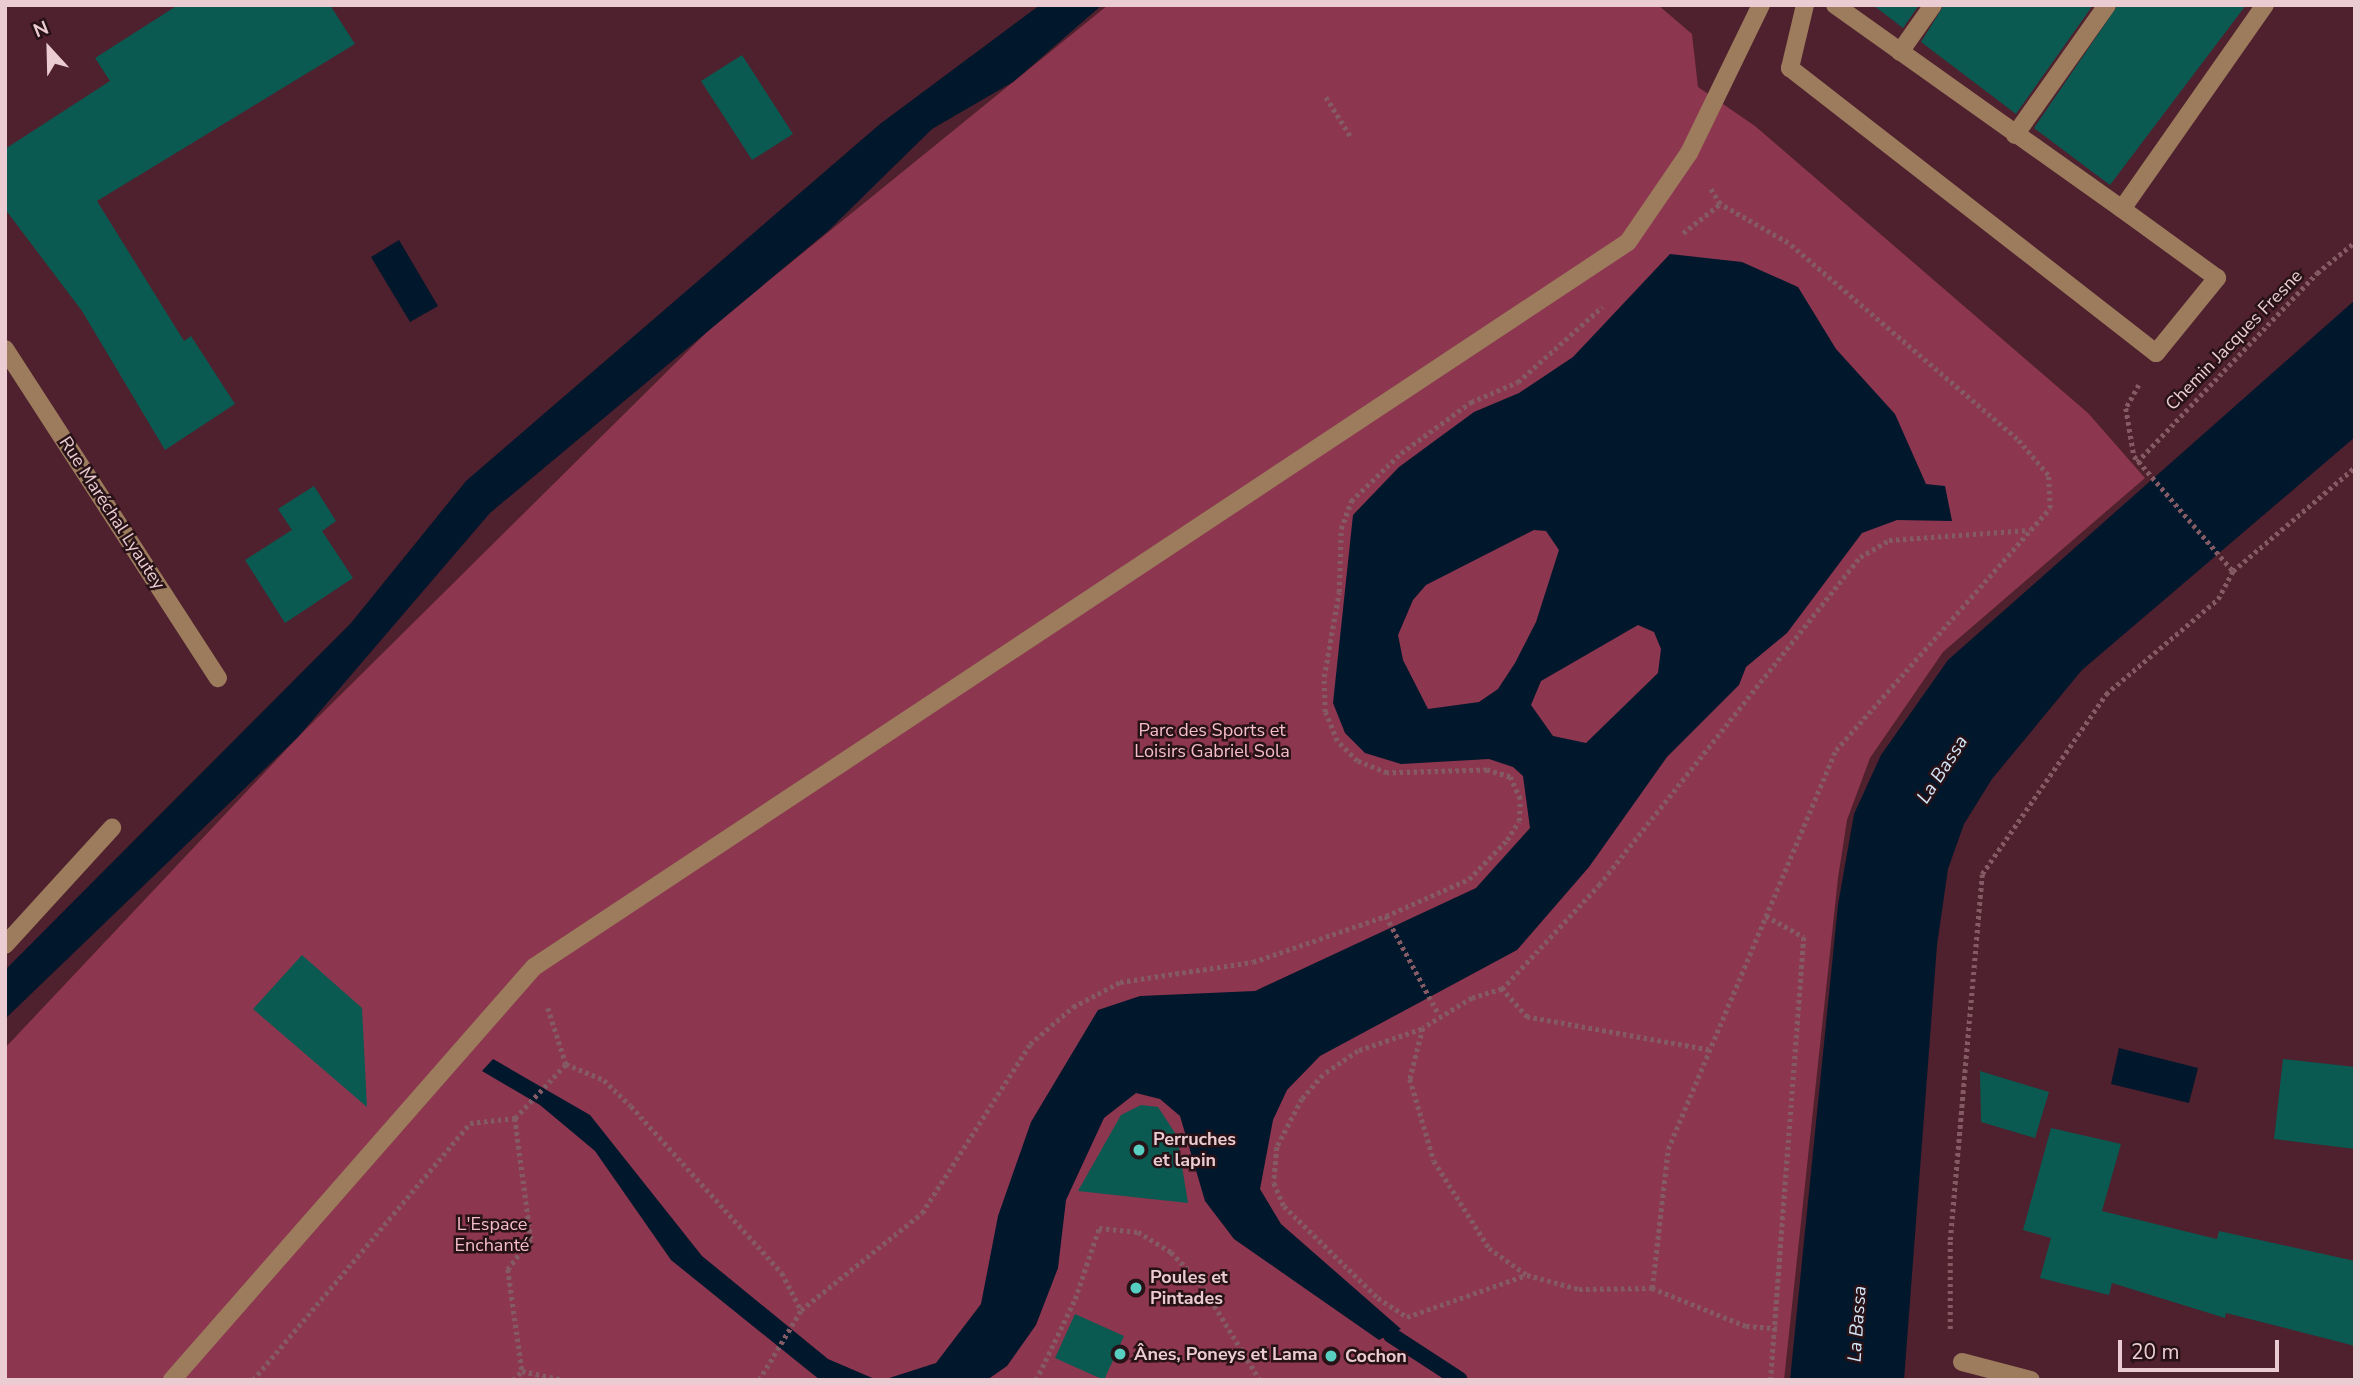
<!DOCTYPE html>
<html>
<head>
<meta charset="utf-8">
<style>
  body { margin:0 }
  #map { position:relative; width:2360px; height:1385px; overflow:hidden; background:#4f202d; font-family:"Nunito Sans",sans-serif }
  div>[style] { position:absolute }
  .green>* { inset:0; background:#8c364f }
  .water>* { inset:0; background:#00172c }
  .stream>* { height:16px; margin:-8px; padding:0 8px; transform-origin:8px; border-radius:8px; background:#00172c }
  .building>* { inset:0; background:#0a5a52 }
  .path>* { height:4.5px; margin-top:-2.25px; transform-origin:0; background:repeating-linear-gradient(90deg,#845b65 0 3.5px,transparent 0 7px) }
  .minor>* { height:18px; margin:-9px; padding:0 9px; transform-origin:9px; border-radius:9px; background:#9c7c5d }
  .dots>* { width:19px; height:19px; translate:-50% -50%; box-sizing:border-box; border:4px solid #271217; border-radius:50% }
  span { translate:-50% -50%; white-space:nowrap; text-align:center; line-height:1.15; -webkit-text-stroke:5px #271217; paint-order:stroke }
  .street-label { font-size:18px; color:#ebccd2 }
  .park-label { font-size:18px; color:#f5bec9 }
  .poi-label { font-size:18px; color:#ebccd2; font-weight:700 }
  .left { translate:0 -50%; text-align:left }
  .water-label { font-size:19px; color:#d2e6f8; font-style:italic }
  .frame { position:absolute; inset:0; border:7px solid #ebccd2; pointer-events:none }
  .north { position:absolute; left:14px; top:14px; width:70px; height:70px; -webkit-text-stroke:5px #271217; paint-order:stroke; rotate:338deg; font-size:19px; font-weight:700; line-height:28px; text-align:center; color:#ebccd2 }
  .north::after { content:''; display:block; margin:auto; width:24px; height:32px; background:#ebccd2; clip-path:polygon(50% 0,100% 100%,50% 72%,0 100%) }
  .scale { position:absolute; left:2118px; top:1340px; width:161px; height:32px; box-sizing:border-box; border:4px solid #ebccd2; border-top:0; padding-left:9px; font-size:21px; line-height:24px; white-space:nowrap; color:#ebccd2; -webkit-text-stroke:5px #271217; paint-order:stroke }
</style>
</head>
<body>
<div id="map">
  <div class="green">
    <div style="clip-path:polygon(1108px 5px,1658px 5px,1692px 34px,1698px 87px,1755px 126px,2088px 413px,2145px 478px,1943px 652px,1870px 758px,1847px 820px,1838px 878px,1784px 1380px,5px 1380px,5px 1048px,298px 737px,714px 325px)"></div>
  </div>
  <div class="water">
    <div style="clip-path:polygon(1040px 5px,1102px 5px,1013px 82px,932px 129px,828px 231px,490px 513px,298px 737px,5px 1019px,5px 970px,351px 623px,466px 481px,880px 124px)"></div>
    <div style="clip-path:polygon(399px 240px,438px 306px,410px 322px,371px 257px)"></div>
    <div style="clip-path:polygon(evenodd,1670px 254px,1742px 262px,1798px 287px,1836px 349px,1895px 414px,1926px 484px,1945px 486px,1952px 521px,1897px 520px,1862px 533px,1787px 633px,1746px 667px,1739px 685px,1667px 757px,1589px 867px,1517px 950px,1320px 1056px,1287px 1090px,1273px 1120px,1260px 1189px,1281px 1224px,1401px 1329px,1379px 1340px,1234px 1239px,1205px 1201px,1180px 1116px,1160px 1099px,1136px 1093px,1104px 1118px,1066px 1200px,1058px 1268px,1036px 1325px,1007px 1366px,987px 1380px,883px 1380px,936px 1363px,981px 1304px,998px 1216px,1031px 1122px,1098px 1010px,1140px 996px,1255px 991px,1476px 888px,1530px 828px,1523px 776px,1513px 767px,1489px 759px,1401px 764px,1365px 753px,1345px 733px,1333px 703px,1353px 515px,1399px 467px,1474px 412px,1519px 393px,1573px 357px,1670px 254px,1534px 530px,1546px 531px,1559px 550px,1536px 622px,1515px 663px,1498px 689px,1479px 702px,1428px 709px,1403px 660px,1398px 635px,1413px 600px,1426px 585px,1534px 530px,1670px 254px,1638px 625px,1654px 632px,1661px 649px,1658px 673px,1586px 743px,1553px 736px,1531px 705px,1541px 681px,1638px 625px)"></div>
    <div style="clip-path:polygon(2355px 300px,2355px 437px,2082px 670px,1992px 779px,1964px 824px,1948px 869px,1937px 945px,1904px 1380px,1790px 1380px,1838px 905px,1854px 814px,1881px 755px,1948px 660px)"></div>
    <div style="clip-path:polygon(2119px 1048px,2198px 1068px,2189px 1103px,2111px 1084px)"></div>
    <div style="clip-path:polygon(493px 1059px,590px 1115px,702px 1256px,828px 1359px,877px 1380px,820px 1380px,671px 1260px,595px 1151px,540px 1105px,482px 1071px)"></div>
  </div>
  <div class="stream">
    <div style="left:1391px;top:1335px;width:82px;rotate:33.1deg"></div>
  </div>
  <div class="building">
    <div style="clip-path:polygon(178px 5px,330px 5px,355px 44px,97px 201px,184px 341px,191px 336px,235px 404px,165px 450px,82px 311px,5px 209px,5px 149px,110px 81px,95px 58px)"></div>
    <div style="clip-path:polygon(1873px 5px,1919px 5px,1903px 28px)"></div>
    <div style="clip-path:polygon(1944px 5px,2093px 5px,2016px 114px,1921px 42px)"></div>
    <div style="clip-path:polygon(2118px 5px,2246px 5px,2110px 185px,2034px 128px)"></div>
    <div style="clip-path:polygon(742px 55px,793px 134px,752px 160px,701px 81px)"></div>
    <div style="clip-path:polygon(314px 486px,336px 521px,322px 531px,353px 578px,285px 623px,245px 560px,292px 530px,278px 509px)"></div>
    <div style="clip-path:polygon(302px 955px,362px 1008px,367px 1107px,253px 1009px)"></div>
    <div style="clip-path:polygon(2283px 1059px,2355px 1067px,2355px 1149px,2274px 1139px)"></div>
    <div style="clip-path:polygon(1980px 1071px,2049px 1092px,2035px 1138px,1981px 1122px)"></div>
    <div style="clip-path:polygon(1141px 1105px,1158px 1107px,1177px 1136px,1188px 1203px,1078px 1191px,1121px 1115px)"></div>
    <div style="clip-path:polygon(2051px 1128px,2121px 1144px,2102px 1211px,2217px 1239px,2219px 1231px,2355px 1261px,2355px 1346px,2226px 1313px,2225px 1318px,2112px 1283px,2109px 1295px,2040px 1278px,2051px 1238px,2023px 1230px)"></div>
    <div style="clip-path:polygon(1075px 1314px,1124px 1336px,1104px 1380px,1055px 1358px)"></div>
  </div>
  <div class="path">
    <div style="left:1326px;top:97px;width:47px;rotate:58deg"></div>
    <div style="left:1683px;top:233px;width:47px;rotate:-38.1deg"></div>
    <div style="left:2139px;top:385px;width:26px;rotate:119deg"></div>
    <div style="left:2126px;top:408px;width:49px;rotate:80.5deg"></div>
    <div style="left:2134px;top:456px;width:152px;rotate:49.3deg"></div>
    <div style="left:2137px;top:462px;width:261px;rotate:-46.4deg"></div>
    <div style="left:2317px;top:273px;width:49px;rotate:-39.2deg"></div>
    <div style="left:1386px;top:916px;width:112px;rotate:61.8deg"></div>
    <div style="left:1766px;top:916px;width:43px;rotate:28.9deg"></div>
    <div style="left:1804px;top:937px;width:444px;rotate:94.3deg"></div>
    <div style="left:1502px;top:989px;width:142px;rotate:-47deg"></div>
    <div style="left:1599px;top:885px;width:419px;rotate:-51.5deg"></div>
    <div style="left:1860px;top:557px;width:34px;rotate:-30deg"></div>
    <div style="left:1889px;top:540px;width:141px;rotate:-4.1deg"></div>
    <div style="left:548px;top:1008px;width:59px;rotate:72.2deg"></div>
    <div style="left:566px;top:1064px;width:41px;rotate:22.8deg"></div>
    <div style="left:604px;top:1080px;width:37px;rotate:44deg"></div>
    <div style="left:631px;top:1106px;width:225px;rotate:47.9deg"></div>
    <div style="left:782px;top:1273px;width:42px;rotate:62.8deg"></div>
    <div style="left:1422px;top:1029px;width:68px;rotate:161deg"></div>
    <div style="left:1358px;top:1051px;width:42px;rotate:145.6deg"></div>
    <div style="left:1323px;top:1075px;width:32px;rotate:131deg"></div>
    <div style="left:1302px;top:1099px;width:54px;rotate:117.5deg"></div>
    <div style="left:1277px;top:1147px;width:36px;rotate:95deg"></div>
    <div style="left:1274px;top:1183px;width:25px;rotate:67deg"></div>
    <div style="left:1284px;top:1206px;width:132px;rotate:44.4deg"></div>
    <div style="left:1378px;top:1298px;width:35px;rotate:33deg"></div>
    <div style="left:1407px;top:1317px;width:126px;rotate:-19.4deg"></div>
    <div style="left:1709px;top:1050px;width:185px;rotate:-169.7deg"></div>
    <div style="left:1527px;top:1017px;width:38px;rotate:-132deg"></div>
    <div style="left:1502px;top:989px;width:31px;rotate:163deg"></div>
    <div style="left:1472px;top:998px;width:57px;rotate:148.5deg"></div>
    <div style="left:1423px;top:1028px;width:53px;rotate:104.3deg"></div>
    <div style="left:1410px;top:1079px;width:85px;rotate:73.7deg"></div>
    <div style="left:1434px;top:1161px;width:103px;rotate:57.7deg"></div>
    <div style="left:1489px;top:1248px;width:47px;rotate:35.4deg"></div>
    <div style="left:1527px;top:1275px;width:54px;rotate:15.1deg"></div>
    <div style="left:1579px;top:1289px;width:73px;rotate:-0.8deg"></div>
    <div style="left:1652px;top:1288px;width:101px;rotate:22deg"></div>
    <div style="left:1746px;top:1326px;width:31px;rotate:4deg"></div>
    <div style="left:515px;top:1118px;width:122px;rotate:82.5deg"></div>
    <div style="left:531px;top:1239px;width:38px;rotate:127deg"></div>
    <div style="left:508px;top:1269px;width:103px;rotate:82.2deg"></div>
    <div style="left:1652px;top:1288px;width:140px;rotate:-83.4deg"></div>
    <div style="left:1668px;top:1149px;width:433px;rotate:-67.2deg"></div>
    <div style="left:1836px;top:750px;width:323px;rotate:-48.5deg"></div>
    <div style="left:2050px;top:508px;width:33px;rotate:-93deg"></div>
    <div style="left:2048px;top:475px;width:48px;rotate:-130.7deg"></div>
    <div style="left:2017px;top:439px;width:301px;rotate:-139.4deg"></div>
    <div style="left:1788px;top:243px;width:78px;rotate:-150.2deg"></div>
    <div style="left:1720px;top:204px;width:19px;rotate:-122deg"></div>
    <div style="left:1950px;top:1329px;width:89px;rotate:-90deg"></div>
    <div style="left:1950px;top:1240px;width:367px;rotate:-85deg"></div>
    <div style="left:1982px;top:874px;width:219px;rotate:-55.4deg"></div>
    <div style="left:2106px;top:694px;width:147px;rotate:-40.3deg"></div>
    <div style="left:2218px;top:599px;width:32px;rotate:-62deg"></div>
    <div style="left:2233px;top:571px;width:160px;rotate:-40.4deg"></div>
    <div style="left:253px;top:1380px;width:336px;rotate:-49.8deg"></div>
    <div style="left:470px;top:1123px;width:45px;rotate:-6.3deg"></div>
    <div style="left:515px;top:1118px;width:74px;rotate:-46.6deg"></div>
    <div style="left:513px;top:1380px;width:13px;rotate:-45deg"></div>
    <div style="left:522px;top:1371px;width:43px;rotate:12.1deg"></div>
    <div style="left:759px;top:1380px;width:82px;rotate:-59deg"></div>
    <div style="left:801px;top:1310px;width:155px;rotate:-38.7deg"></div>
    <div style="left:922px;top:1213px;width:201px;rotate:-57.4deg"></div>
    <div style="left:1030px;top:1044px;width:57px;rotate:-40.7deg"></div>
    <div style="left:1073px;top:1007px;width:53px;rotate:-28deg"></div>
    <div style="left:1120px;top:982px;width:134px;rotate:-8.6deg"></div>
    <div style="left:1253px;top:962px;width:141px;rotate:-19.1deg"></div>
    <div style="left:1386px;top:916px;width:91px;rotate:-24deg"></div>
    <div style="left:1469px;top:879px;width:54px;rotate:-45.7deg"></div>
    <div style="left:1507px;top:840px;width:22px;rotate:-58deg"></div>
    <div style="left:1519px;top:821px;width:22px;rotate:-87deg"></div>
    <div style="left:1520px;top:799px;width:24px;rotate:-114deg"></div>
    <div style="left:1510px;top:777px;width:24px;rotate:-163deg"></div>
    <div style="left:1487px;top:770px;width:100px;rotate:178.3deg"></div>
    <div style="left:1387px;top:773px;width:32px;rotate:-158deg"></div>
    <div style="left:1357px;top:761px;width:28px;rotate:-135deg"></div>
    <div style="left:1337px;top:741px;width:31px;rotate:-112deg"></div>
    <div style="left:1325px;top:712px;width:35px;rotate:-92deg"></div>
    <div style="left:1324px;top:677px;width:86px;rotate:-80deg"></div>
    <div style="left:1339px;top:592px;width:63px;rotate:-88.2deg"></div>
    <div style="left:1341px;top:529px;width:30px;rotate:-70deg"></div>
    <div style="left:1351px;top:501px;width:69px;rotate:-43.8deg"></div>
    <div style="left:1401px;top:453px;width:87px;rotate:-36.1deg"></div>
    <div style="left:1471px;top:402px;width:51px;rotate:-23.1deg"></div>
    <div style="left:1518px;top:382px;width:113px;rotate:-41.8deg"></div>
    <div style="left:1036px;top:1380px;width:90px;rotate:-64.3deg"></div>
    <div style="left:1075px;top:1299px;width:75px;rotate:-71.3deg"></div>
    <div style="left:1099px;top:1228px;width:39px;rotate:6deg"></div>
    <div style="left:1138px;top:1232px;width:39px;rotate:31deg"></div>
    <div style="left:1171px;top:1252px;width:42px;rotate:46deg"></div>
    <div style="left:1200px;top:1282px;width:115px;rotate:58.5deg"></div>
  </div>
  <div class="minor">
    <div style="left:1805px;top:5px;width:65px;rotate:103.4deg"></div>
    <div style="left:1790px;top:68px;width:464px;rotate:37.9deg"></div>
    <div style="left:2156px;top:353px;width:97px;rotate:-50.9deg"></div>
    <div style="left:2217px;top:278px;width:117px;rotate:-144deg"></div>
    <div style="left:2122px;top:209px;width:249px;rotate:-55deg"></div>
    <div style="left:1835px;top:5px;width:352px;rotate:35.4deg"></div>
    <div style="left:1900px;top:52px;width:57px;rotate:-54.9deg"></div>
    <div style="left:2015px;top:135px;width:159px;rotate:-54.7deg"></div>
    <div style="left:5px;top:349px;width:392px;rotate:57.1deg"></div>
    <div style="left:5px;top:945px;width:159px;rotate:-47.6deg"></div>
    <div style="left:1962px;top:1362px;width:71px;rotate:14.6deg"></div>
    <div style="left:172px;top:1380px;width:549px;rotate:-48.77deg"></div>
    <div style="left:534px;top:967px;width:1312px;rotate:-33.53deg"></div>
    <div style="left:1628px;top:242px;width:108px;rotate:-55.6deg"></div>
    <div style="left:1689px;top:153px;width:165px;rotate:-64.1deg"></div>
  </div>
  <div class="dots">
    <div style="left:1139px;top:1150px;background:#58cec0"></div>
    <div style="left:1136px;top:1288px;background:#58cec0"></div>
    <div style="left:1120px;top:1354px;background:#58cec0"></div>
    <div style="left:1331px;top:1356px;background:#58cec0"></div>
  </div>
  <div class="street-label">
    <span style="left:2234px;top:340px;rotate:-46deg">Chemin Jacques Fresne</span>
    <span style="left:112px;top:513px;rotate:57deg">Rue Maréchal Lyautey</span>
  </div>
  <div class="park-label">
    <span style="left:1212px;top:741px">Parc des Sports et<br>Loisirs Gabriel Sola</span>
    <span style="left:492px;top:1235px">L'Espace<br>Enchanté</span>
  </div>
  <div class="poi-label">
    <span class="left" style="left:1153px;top:1150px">Perruches<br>et lapin</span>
    <span class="left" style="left:1150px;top:1288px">Poules et<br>Pintades</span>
    <span class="left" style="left:1134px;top:1354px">Ânes, Poneys et Lama</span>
    <span class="left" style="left:1345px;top:1356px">Cochon</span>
  </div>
  <div class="water-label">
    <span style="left:1943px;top:770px;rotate:-57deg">La Bassa</span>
    <span style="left:1858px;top:1324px;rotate:-86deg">La Bassa</span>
  </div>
  <div class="frame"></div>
  <div class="north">N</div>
  <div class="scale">20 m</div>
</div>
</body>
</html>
